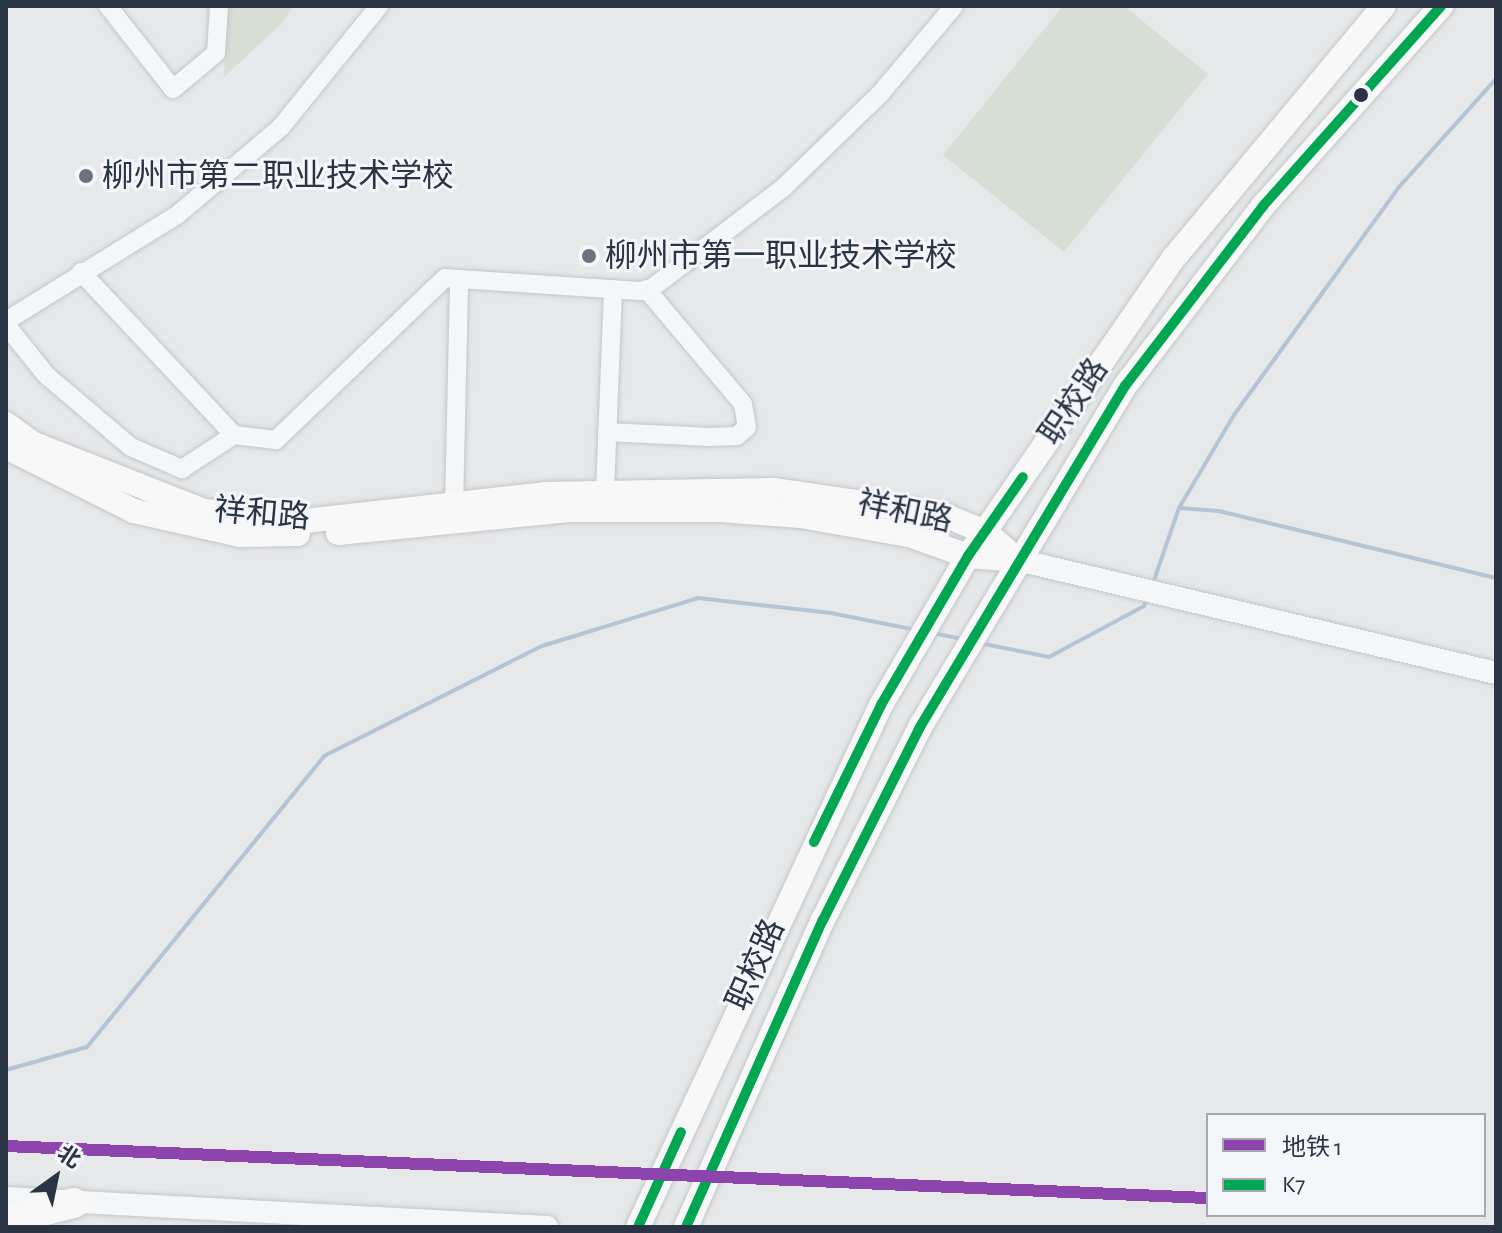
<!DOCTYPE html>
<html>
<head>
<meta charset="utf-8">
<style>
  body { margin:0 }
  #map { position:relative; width:1502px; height:1233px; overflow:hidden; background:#e6e8ea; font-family:"Alegreya Sans","Noto Sans SC",sans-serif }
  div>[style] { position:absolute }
  .green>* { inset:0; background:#d6ded6 }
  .stream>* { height:4px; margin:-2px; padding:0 2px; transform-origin:2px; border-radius:2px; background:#b4c4d5 }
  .roads { filter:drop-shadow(0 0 2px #c4c6c8) drop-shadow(0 0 2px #c4c6c8) }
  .minor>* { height:18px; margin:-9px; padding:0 9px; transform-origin:9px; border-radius:9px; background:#f5f6f7 }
  .tertiary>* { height:22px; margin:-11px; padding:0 11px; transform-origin:11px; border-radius:11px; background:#f5f6f7 }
  .secondary>* { height:24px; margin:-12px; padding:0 12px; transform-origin:12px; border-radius:12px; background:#f8f8f8 }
  .trunk>* { height:30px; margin:-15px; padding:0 15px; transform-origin:15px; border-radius:15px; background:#f8f8f8 }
  .bus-1>* { height:10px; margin:-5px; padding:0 5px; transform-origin:5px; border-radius:5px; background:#00a651 }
  .metro-1>* { height:12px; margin:-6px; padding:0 6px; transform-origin:6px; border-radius:6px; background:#8e44ad }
  .dots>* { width:22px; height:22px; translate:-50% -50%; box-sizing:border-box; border:4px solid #f4f6f9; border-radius:50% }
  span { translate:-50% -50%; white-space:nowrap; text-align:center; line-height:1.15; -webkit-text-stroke:6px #f4f6f9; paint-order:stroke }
  .poi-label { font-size:32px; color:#2b3445 }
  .left { translate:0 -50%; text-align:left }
  .street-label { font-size:32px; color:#2b3445 }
  .frame { position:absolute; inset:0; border:8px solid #2b3445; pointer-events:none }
  .legend { position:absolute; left:1206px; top:1113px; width:280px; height:104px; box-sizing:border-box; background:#f4f6f9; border:2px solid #a4a8b1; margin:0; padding:10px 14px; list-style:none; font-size:24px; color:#2b3445 }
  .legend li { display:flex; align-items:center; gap:16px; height:40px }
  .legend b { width:40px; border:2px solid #a4a8b1 }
  .north { position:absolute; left:16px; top:1137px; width:80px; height:80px; -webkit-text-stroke:6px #f4f6f9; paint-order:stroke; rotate:33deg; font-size:22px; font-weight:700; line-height:32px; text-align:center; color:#2b3445 }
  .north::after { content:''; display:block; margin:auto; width:28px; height:36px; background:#2b3445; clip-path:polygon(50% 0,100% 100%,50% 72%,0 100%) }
</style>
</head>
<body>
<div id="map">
  <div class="green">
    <div style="clip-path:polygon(226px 6px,293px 6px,283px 22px,224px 77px)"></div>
    <div style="clip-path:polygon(1063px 6px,1124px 6px,1208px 74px,1064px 252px,943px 155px)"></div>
  </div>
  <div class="stream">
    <div style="left:1179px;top:508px;width:40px;rotate:4.3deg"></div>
    <div style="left:1219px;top:511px;width:285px;rotate:13.6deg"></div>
    <div style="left:1153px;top:583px;width:79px;rotate:-70.9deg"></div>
    <div style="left:1179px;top:508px;width:108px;rotate:-59.4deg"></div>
    <div style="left:1234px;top:415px;width:281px;rotate:-54.1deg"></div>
    <div style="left:1399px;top:187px;width:145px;rotate:-48.1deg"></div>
    <div style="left:932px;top:633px;width:32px;rotate:11deg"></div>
    <div style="left:979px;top:643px;width:71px;rotate:11.3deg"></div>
    <div style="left:1049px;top:657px;width:108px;rotate:-28.2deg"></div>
    <div style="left:1144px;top:606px;width:9px;rotate:-69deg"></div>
    <div style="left:6px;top:1070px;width:84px;rotate:-15.9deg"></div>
    <div style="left:87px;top:1047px;width:375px;rotate:-50.8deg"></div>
    <div style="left:324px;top:756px;width:244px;rotate:-26.8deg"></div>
    <div style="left:542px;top:646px;width:163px;rotate:-17.1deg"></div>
    <div style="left:698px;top:598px;width:134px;rotate:6.4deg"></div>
    <div style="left:831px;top:613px;width:87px;rotate:11.3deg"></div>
  </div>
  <div class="roads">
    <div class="minor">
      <div style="left:108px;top:6px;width:105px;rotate:51.9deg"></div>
      <div style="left:173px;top:89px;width:56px;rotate:-39.9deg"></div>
      <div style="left:216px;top:53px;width:47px;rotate:-86.3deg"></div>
      <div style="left:81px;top:272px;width:224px;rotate:46.8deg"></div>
      <div style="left:234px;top:435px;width:42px;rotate:6.8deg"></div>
      <div style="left:276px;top:440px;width:234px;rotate:-43.8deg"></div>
      <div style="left:445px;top:278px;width:14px;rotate:4deg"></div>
      <div style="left:6px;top:321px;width:201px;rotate:-31.8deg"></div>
      <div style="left:177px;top:215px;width:136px;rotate:-40.2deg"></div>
      <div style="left:281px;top:127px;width:156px;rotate:-51deg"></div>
      <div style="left:6px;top:325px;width:64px;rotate:51.3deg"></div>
      <div style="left:46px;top:375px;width:111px;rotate:40.3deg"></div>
      <div style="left:131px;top:447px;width:56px;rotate:23.3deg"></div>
      <div style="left:182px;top:469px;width:62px;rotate:-33.2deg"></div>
      <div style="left:607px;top:432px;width:103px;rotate:2.8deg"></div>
      <div style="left:710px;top:437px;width:27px;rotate:-2deg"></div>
      <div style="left:737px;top:436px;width:13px;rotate:-42deg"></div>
      <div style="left:747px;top:427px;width:23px;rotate:-100deg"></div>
      <div style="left:743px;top:404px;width:150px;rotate:-130.1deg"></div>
      <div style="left:605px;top:491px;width:202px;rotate:-87.7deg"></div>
      <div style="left:454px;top:507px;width:228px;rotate:-88.7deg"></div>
      <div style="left:459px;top:279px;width:181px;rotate:3.8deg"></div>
      <div style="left:640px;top:291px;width:12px;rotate:-14deg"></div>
      <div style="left:652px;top:288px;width:165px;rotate:-37.4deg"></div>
      <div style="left:783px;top:188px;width:135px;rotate:-44.1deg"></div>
      <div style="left:880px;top:94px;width:115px;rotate:-49.9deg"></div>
    </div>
    <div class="tertiary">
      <div style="left:1018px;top:560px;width:491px;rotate:13.3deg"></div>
      <div style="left:6px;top:1198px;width:542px;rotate:3.07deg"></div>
    </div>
    <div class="secondary">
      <div style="left:6px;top:424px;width:34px;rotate:36deg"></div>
      <div style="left:34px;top:444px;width:183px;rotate:21.5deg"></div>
      <div style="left:204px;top:511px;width:101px;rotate:5.7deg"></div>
      <div style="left:305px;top:521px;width:241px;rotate:-6.4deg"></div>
      <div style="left:544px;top:494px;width:231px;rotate:-1deg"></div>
      <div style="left:775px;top:490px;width:171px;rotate:8.4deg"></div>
      <div style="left:944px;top:515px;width:44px;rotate:22.5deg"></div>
      <div style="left:985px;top:532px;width:43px;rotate:40.3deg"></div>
      <div style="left:6px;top:447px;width:143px;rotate:26.6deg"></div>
      <div style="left:134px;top:511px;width:109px;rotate:12.8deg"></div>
      <div style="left:240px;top:535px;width:58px;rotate:-1deg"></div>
      <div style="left:338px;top:533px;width:232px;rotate:-5.7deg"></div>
      <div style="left:569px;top:510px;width:151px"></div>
      <div style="left:720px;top:510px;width:81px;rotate:4.2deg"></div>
      <div style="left:801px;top:516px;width:110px;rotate:10deg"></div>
      <div style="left:909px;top:535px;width:63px;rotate:19.6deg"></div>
      <div style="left:968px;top:556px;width:50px;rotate:4.6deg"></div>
      <div style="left:638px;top:1227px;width:576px;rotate:-65.04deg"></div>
      <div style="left:881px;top:705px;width:173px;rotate:-59.7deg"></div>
      <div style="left:968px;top:556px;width:361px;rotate:-55.4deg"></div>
      <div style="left:1173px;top:259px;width:329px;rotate:-50.2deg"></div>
      <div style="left:686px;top:1227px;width:336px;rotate:-66deg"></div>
      <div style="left:823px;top:920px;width:216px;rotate:-63.3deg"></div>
      <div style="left:920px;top:727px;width:398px;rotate:-59deg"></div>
      <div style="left:1125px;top:386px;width:227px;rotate:-52.5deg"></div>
      <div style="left:1263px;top:206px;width:268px;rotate:-48.3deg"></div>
    </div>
    <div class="trunk">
      <div style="left:6px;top:1220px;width:70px;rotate:-14deg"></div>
    </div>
  </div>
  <div class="bus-1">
    <div style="left:814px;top:842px;width:153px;rotate:-63.9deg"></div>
    <div style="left:881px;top:705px;width:173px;rotate:-59.7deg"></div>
    <div style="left:968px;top:556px;width:96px;rotate:-55.2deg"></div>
    <div style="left:638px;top:1227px;width:104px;rotate:-65.6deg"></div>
    <div style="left:686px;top:1227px;width:336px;rotate:-66deg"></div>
    <div style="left:823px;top:920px;width:216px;rotate:-63.3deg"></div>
    <div style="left:920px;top:727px;width:398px;rotate:-59deg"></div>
    <div style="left:1125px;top:386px;width:227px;rotate:-52.5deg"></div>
    <div style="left:1263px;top:206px;width:268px;rotate:-48.3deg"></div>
  </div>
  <div class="metro-1">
    <div style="left:6px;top:1146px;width:1203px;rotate:2.48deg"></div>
  </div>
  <div class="dots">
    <div style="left:1361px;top:95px;background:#2b3445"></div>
    <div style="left:86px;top:176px;background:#6c737f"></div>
    <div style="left:589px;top:256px;background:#6c737f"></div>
  </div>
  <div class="poi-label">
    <span class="left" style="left:102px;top:176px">柳州市第二职业技术学校</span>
    <span class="left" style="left:605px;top:256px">柳州市第一职业技术学校</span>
  </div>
  <div class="street-label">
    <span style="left:1074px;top:402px;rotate:-56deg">职校路</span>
    <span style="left:905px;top:512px;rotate:12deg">祥和路</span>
    <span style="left:262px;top:514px;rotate:5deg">祥和路</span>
    <span style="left:756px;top:965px;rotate:-66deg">职校路</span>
  </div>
  <div class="frame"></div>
  <ul class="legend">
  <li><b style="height:10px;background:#8e44ad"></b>地铁 1</li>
  <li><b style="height:10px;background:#00a651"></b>K7</li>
  </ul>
  <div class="north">北</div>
</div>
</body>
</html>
